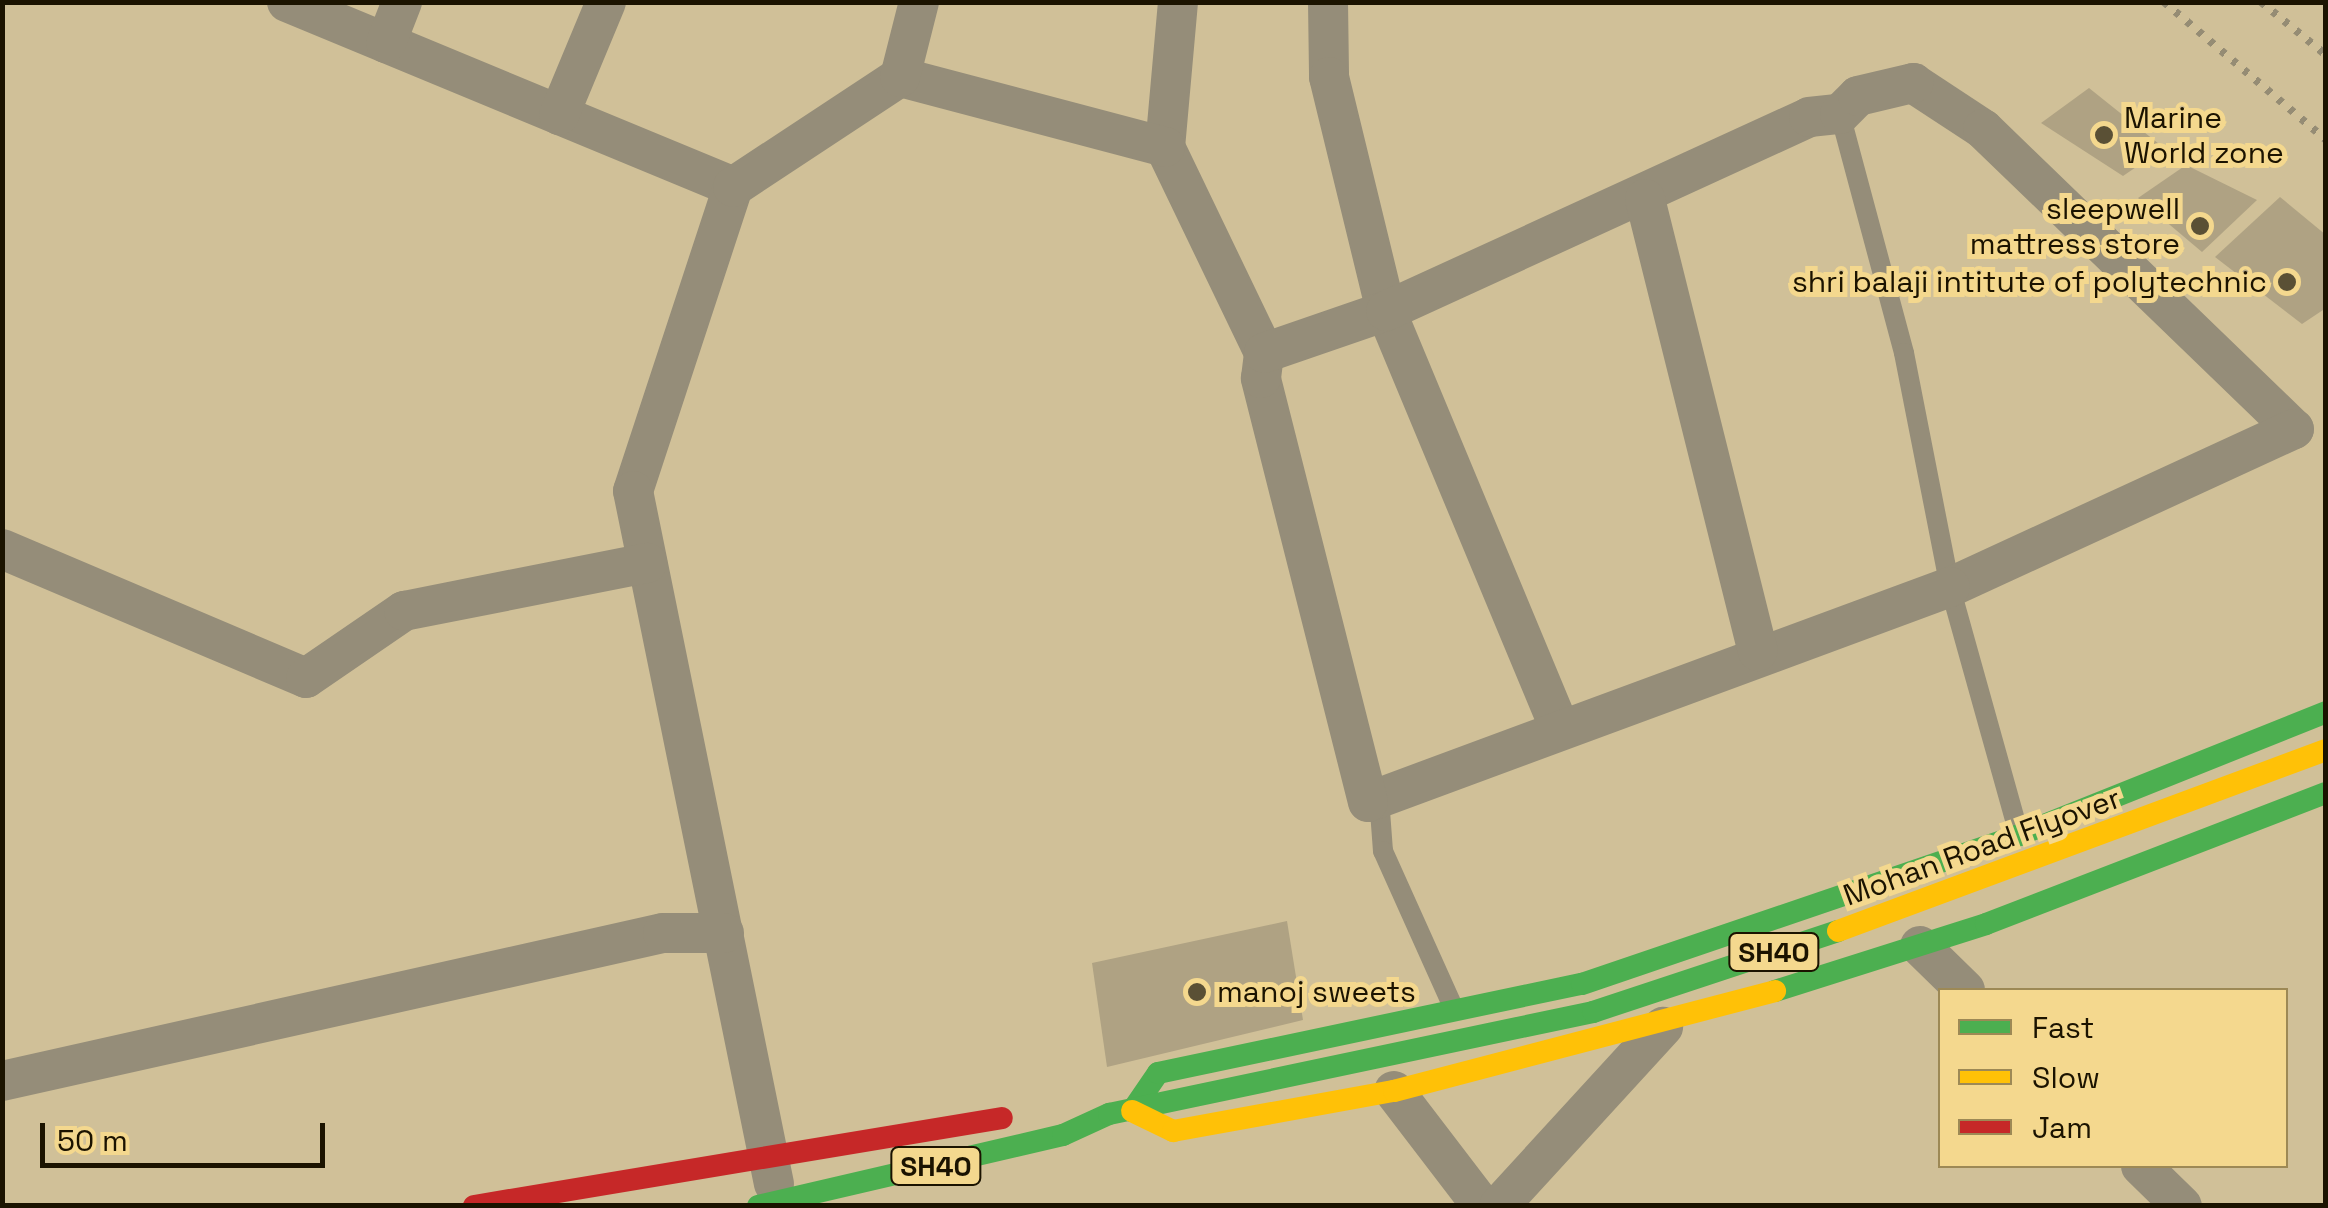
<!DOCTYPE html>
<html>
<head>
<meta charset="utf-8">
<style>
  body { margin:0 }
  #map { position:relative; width:2328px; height:1208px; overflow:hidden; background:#d0c098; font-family:"Space Grotesk",sans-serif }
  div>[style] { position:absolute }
  .building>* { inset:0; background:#afa283 }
  .lane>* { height:20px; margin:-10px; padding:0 10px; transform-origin:10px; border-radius:10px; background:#958d79 }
  .street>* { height:40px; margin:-20px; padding:0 20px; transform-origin:20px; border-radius:20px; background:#958d79 }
  .fast>* { height:22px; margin:-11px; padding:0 11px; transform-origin:11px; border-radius:11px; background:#4caf50 }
  .slow>* { height:22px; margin:-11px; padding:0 11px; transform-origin:11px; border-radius:11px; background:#ffc107 }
  .jam>* { height:22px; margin:-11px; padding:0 11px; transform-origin:11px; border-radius:11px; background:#c62828 }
  .rail>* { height:8px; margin-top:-4px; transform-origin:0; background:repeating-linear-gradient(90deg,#958c74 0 5px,transparent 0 15px) }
  .dots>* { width:28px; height:28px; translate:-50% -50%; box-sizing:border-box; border:5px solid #f4d88e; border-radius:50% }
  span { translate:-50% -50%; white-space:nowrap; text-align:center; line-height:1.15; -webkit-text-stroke:10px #f4d88e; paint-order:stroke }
  .shield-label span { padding:2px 8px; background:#f4d88e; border:2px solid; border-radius:8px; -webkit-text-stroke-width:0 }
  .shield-label { font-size:28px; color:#1b1300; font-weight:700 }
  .poi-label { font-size:30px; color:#1b1300 }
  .left { translate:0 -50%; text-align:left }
  .right { translate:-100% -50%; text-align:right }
  .street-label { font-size:30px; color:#1b1300 }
  .frame { position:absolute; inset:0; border:5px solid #1b1300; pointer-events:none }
  .legend { position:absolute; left:1938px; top:988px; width:350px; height:180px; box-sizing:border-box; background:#f4d88e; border:2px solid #9d8955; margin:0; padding:12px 18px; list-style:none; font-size:30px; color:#1b1300 }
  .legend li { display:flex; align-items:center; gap:20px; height:50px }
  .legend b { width:50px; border:2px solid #9d8955 }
  .scale { position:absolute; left:40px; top:1123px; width:285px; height:45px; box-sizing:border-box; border:5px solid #1b1300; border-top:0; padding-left:12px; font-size:30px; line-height:35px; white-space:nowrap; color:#1b1300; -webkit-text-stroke:8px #f4d88e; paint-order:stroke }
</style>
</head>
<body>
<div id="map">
  <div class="building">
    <div style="clip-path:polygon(2089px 88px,2164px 148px,2123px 176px,2041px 123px)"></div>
    <div style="clip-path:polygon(2186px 165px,2257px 200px,2202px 252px,2138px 198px)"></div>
    <div style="clip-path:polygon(2280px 197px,2326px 235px,2326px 308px,2302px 324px,2215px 257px)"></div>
    <div style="clip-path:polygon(1287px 921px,1303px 1020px,1107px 1067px,1092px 963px)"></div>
  </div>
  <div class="lane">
    <div style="left:1840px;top:114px;width:247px;rotate:75deg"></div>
    <div style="left:1904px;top:353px;width:238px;rotate:78.9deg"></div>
    <div style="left:1950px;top:587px;width:256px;rotate:74.4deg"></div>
    <div style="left:1368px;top:802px;width:15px;rotate:37deg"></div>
    <div style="left:1380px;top:811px;width:40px;rotate:85.7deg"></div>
    <div style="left:1383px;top:851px;width:173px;rotate:65.8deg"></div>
  </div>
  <div class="street">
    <div style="left:287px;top:2px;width:483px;rotate:22.5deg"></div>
    <div style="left:733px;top:187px;width:320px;rotate:108.2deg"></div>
    <div style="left:633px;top:491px;width:707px;rotate:78.5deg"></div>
    <div style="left:1178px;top:2px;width:146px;rotate:95.1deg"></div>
    <div style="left:1165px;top:147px;width:229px;rotate:64.3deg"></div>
    <div style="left:1328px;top:2px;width:75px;rotate:89.2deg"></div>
    <div style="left:1329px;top:77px;width:241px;rotate:76.3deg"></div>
    <div style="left:1386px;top:311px;width:454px;rotate:67.4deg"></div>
    <div style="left:386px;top:43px;width:44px;rotate:-68.7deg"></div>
    <div style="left:900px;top:77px;width:274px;rotate:14.8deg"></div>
    <div style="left:1913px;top:83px;width:84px;rotate:33.3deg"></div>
    <div style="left:1983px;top:129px;width:432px;rotate:44deg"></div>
    <div style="left:2294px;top:429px;width:379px;rotate:155.3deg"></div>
    <div style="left:1950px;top:587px;width:620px;rotate:159.72deg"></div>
    <div style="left:1368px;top:802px;width:437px;rotate:-104.2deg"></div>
    <div style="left:1261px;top:378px;width:25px;rotate:-83deg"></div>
    <div style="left:1264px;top:353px;width:129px;rotate:-19deg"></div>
    <div style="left:1386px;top:311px;width:465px;rotate:-24.6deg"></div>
    <div style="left:1809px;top:117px;width:31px;rotate:-6deg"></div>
    <div style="left:1840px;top:114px;width:25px;rotate:-45deg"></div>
    <div style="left:1858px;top:96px;width:57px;rotate:-13.3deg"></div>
    <div style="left:559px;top:115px;width:122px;rotate:-67.4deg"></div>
    <div style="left:733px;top:187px;width:200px;rotate:-33.4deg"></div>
    <div style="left:900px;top:77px;width:77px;rotate:-75.8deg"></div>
    <div style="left:1645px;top:199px;width:466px;rotate:76deg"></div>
    <div style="left:2px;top:549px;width:330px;rotate:23deg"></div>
    <div style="left:306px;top:678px;width:119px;rotate:-34.4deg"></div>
    <div style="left:404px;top:611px;width:248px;rotate:-11.2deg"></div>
    <div style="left:1920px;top:946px;width:63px;rotate:44.4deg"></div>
    <div style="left:2px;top:1081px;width:677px;rotate:-12.62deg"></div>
    <div style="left:663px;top:933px;width:61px"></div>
    <div style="left:1394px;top:1091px;width:145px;rotate:52.6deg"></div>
    <div style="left:2141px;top:1166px;width:57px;rotate:44.3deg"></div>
    <div style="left:1499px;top:1206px;width:243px;rotate:-47.5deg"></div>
  </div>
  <div class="fast">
    <div style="left:1775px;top:991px;width:221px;rotate:-17.6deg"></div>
    <div style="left:1986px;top:924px;width:364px;rotate:-21.1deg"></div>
    <div style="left:1132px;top:1111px;width:46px;rotate:-55.6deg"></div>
    <div style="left:1158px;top:1073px;width:433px;rotate:-11.9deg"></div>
    <div style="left:1582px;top:984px;width:462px;rotate:-18.8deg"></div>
    <div style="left:2019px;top:835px;width:331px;rotate:-21.8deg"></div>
    <div style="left:758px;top:1206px;width:313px;rotate:-13.1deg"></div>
    <div style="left:1063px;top:1135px;width:51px;rotate:-24.5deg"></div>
    <div style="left:1109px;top:1114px;width:495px;rotate:-11.9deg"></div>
    <div style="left:1593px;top:1012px;width:258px;rotate:-18.3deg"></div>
  </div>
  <div class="slow">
    <div style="left:1838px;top:931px;width:520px;rotate:-20.35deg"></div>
    <div style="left:1132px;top:1111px;width:46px;rotate:26deg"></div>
    <div style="left:1173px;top:1131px;width:225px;rotate:-10.3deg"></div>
    <div style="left:1394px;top:1091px;width:394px;rotate:-14.7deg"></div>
  </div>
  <div class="jam">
    <div style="left:474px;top:1206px;width:535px;rotate:-9.46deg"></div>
  </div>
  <div class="rail">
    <div style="left:2164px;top:2px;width:213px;rotate:40.4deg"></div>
    <div style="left:2261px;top:2px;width:84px;rotate:39.2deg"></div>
  </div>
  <div class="dots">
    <div style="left:2104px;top:135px;background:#5a5035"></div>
    <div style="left:2200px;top:226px;background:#5a5035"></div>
    <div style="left:2287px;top:282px;background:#5a5035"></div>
    <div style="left:1197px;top:992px;background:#5a5035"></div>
  </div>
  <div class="shield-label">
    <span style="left:1774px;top:952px">SH40</span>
    <span style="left:936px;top:1166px">SH40</span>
  </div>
  <div class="poi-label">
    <span class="left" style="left:2124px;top:135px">Marine<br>World zone</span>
    <span class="right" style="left:2180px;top:226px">sleepwell<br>mattress store</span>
    <span class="right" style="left:2267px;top:282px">shri balaji intitute of polytechnic</span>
    <span class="left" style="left:1217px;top:992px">manoj sweets</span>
  </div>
  <div class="street-label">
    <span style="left:1982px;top:847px;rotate:-20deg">Mohan Road Flyover</span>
  </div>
  <div class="frame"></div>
  <ul class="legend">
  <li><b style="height:12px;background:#4caf50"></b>Fast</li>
  <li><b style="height:12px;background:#ffc107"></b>Slow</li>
  <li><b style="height:12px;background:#c62828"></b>Jam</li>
  </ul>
  <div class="scale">50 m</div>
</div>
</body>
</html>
